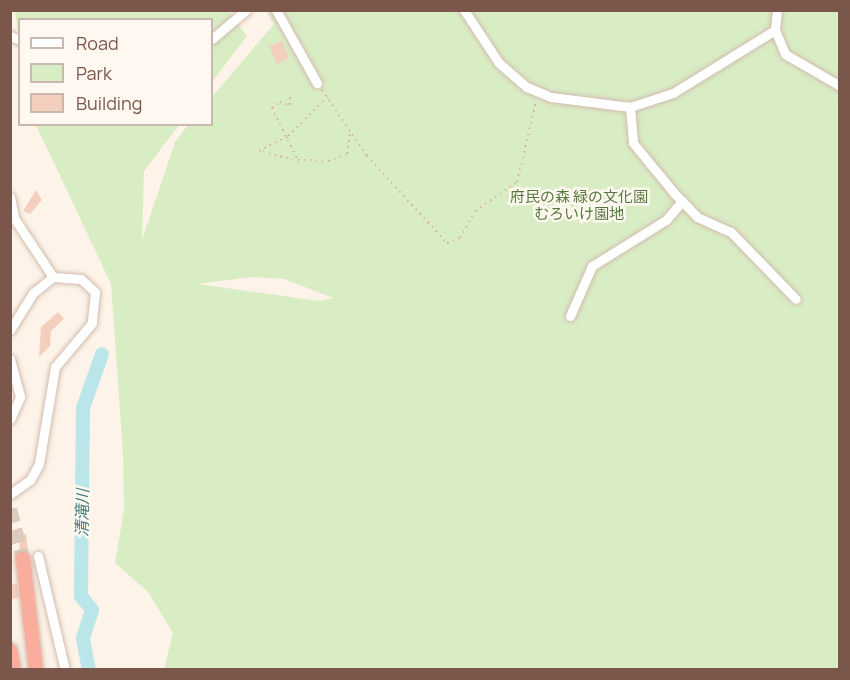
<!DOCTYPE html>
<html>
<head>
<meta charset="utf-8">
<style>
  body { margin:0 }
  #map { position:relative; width:850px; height:680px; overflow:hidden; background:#fdf3e8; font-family:Manrope,"Noto Sans JP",sans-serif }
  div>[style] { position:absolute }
  .green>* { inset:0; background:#d9edc5 }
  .river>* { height:14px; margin:-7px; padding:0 7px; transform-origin:7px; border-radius:7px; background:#bbe6e9 }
  .building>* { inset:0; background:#f4cfbe }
  .highway-tunnel>* { height:14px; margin-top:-7px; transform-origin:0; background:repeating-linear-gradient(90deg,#dcccc0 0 14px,transparent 0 21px) }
  .path>* { height:1.5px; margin-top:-0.75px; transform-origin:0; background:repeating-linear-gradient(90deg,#dab2a0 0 1.5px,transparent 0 6px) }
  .roads { filter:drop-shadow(0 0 2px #d3bcaf) drop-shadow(0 0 2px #d3bcaf) }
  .minor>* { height:9px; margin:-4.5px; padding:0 4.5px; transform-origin:4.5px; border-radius:4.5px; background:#fff }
  .highway>* { height:14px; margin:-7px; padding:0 7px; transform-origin:7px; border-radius:7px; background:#faad9c }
  .path-bridge>* { height:1.5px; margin-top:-0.75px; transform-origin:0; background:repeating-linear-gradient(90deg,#dab2a0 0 1.5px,transparent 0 6px) }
  span { translate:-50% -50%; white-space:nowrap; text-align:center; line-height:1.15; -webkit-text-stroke:5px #fff8f0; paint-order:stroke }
  .park-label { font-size:15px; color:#557a3e }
  .water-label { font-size:16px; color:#3c7a7f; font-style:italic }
  .frame { position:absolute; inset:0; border:12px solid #7a574a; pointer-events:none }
  .legend { position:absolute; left:18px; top:18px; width:195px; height:108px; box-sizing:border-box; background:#fff8f0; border:2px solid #cab8ae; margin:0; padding:8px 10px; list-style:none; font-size:18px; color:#7a574a }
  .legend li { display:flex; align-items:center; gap:12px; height:30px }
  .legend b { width:30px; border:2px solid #cab8ae }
</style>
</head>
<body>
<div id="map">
  <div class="green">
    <div style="clip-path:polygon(15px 11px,229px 11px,247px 36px,212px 82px,212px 20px,20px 20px,19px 39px)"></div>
    <div style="clip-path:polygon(evenodd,266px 11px,839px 11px,839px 669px,164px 669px,173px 633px,148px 592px,115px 563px,124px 510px,123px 454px,111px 284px,36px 125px,179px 125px,144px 171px,142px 240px,175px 142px,188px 125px,212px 124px,212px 97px,274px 24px,266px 11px,251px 277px,284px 279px,333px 298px,319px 301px,198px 284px,251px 277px)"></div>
  </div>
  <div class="river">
    <div style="left:89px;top:670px;width:33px;rotate:-101deg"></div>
    <div style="left:83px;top:638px;width:29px;rotate:-72deg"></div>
    <div style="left:92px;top:610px;width:18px;rotate:-128deg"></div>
    <div style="left:81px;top:596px;width:188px;rotate:-89.4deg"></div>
    <div style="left:83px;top:408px;width:57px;rotate:-70.6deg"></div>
  </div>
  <div class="building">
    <div style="clip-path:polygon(282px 41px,289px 58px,277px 64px,269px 46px)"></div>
    <div style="clip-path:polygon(36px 190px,42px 200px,30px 214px,23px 211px)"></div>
    <div style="clip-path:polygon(58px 312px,64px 319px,51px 331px,50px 346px,39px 357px,41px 327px)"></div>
    <div style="clip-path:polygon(26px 534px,28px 552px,20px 551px,18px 535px)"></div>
    <div style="clip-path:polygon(17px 584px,19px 598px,12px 599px,10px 585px)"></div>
  </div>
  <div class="highway-tunnel">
    <div style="left:10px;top:509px;width:52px;rotate:75.4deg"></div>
  </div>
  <div class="path">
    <div style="left:322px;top:90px;width:80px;rotate:55.7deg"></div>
    <div style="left:367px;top:156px;width:118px;rotate:47.4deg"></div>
    <div style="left:447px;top:243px;width:14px;rotate:-21deg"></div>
    <div style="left:460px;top:238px;width:31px;rotate:-61deg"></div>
    <div style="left:475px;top:211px;width:51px;rotate:-34.6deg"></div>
    <div style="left:517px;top:182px;width:84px;rotate:-77deg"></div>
    <div style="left:272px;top:108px;width:10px;rotate:-37deg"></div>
    <div style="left:280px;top:102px;width:9px;rotate:18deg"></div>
    <div style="left:289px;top:105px;width:8px;rotate:-83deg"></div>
    <div style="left:298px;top:160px;width:30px;rotate:2deg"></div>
    <div style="left:328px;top:161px;width:20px;rotate:-20deg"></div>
    <div style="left:347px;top:154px;width:21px;rotate:-82deg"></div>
    <div style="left:299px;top:162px;width:41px;rotate:-164.6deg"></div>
    <div style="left:259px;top:151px;width:33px;rotate:-27deg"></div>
    <div style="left:288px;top:136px;width:55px;rotate:-45deg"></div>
  </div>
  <div class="roads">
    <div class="minor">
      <div style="left:276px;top:10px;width:84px;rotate:60.7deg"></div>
      <div style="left:464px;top:10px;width:64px;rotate:56.6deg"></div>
      <div style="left:499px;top:63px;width:37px;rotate:41deg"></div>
      <div style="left:527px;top:87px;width:26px;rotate:23deg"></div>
      <div style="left:551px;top:97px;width:80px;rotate:7.2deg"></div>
      <div style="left:630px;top:107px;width:45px;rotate:-18deg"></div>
      <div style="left:673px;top:93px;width:120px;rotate:-31.7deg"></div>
      <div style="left:777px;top:10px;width:20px;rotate:96deg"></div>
      <div style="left:775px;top:30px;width:26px;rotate:67deg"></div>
      <div style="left:785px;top:54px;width:64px;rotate:30.2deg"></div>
      <div style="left:10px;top:36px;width:11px;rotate:22deg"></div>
      <div style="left:212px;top:39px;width:45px;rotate:-40.5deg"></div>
      <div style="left:630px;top:107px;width:36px;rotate:85deg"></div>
      <div style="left:633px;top:143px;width:65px;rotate:50.6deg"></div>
      <div style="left:674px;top:193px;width:33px;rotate:46deg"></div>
      <div style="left:697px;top:217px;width:37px;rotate:24deg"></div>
      <div style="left:731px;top:232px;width:93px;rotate:45.9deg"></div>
      <div style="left:10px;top:197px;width:21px;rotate:79deg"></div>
      <div style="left:14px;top:218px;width:71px;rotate:56.5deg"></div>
      <div style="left:570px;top:316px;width:55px;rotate:-66.3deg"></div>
      <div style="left:592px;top:266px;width:87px;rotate:-31.9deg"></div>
      <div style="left:666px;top:220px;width:25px;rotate:-50deg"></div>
      <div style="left:10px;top:330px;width:44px;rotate:-58.1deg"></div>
      <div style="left:33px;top:293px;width:26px;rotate:-39deg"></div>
      <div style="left:53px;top:277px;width:28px;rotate:4deg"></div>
      <div style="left:81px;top:279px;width:19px;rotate:43deg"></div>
      <div style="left:95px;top:292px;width:31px;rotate:96deg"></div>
      <div style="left:92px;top:323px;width:57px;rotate:130.1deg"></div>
      <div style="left:55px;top:367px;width:98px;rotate:99.4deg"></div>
      <div style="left:39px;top:464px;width:18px;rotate:119deg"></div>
      <div style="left:30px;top:480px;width:24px;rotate:145deg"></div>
      <div style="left:10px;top:359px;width:39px;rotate:75deg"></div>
      <div style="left:20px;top:397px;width:24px;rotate:114deg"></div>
      <div style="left:38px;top:556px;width:117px;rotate:76.7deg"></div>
    </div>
    <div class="highway">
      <div style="left:23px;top:559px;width:112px;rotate:83.3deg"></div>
      <div style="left:10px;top:650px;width:20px;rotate:79deg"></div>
    </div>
  </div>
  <div class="path-bridge">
    <div style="left:272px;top:108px;width:58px;rotate:63.4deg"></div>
  </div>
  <div class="park-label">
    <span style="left:579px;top:205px">府民の森 緑の文化園<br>むろいけ園地</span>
  </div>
  <div class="water-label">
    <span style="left:82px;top:513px;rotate:-89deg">清滝川</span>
  </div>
  <div class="frame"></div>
  <ul class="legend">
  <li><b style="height:8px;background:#fff"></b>Road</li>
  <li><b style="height:16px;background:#d9edc5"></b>Park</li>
  <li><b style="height:16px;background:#f4cfbe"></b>Building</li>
  </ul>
</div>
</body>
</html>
